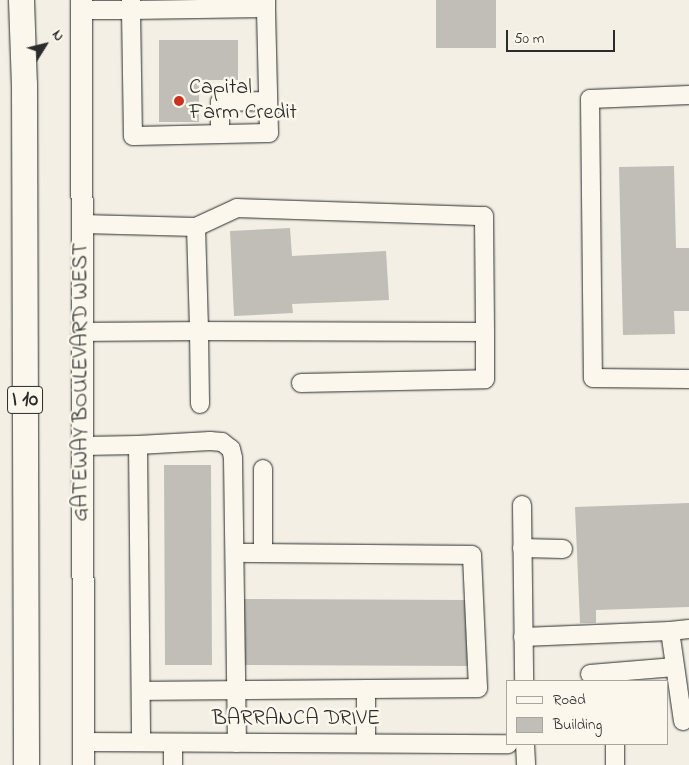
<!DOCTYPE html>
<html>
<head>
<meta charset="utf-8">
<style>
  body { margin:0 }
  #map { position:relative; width:689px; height:765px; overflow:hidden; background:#f3efe4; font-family:"Indie Flower",sans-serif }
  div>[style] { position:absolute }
  .building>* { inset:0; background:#c0beb6 }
  .roads { filter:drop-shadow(0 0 1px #2b2b2b) drop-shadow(0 0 1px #2b2b2b) }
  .minor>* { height:18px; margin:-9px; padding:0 9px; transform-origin:9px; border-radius:9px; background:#fbf7ec }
  .major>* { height:21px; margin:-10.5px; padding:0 10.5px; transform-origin:10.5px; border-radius:10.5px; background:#fbf7ec }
  .highway>* { height:25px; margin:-12.5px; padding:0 12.5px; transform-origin:12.5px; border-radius:12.5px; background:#fbf7ec }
  .dots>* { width:14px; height:14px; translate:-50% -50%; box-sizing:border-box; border:2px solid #fbf7ec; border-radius:50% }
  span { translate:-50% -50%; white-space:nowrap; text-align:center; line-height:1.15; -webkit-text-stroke:5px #fbf7ec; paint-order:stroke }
  .shield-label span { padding:1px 4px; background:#fbf7ec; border:1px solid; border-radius:4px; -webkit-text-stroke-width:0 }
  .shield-label { font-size:21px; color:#2b2b2b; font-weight:700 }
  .poi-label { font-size:22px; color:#2b2b2b }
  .left { translate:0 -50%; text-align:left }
  .street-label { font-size:22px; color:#2b2b2b }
  .legend { position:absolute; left:506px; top:680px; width:162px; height:65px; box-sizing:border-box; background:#fbf7ec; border:1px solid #a8a59f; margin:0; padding:6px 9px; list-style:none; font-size:15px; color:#2b2b2b }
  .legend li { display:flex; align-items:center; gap:10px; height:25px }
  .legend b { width:25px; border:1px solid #a8a59f }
  .north { position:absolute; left:20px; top:20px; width:50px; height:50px; -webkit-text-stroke:4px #fbf7ec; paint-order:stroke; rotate:54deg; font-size:14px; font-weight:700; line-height:20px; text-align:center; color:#2b2b2b }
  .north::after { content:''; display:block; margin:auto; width:18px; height:22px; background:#2b2b2b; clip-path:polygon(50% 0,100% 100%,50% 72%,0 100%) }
  .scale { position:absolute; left:506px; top:30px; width:109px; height:22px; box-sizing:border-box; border:2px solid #2b2b2b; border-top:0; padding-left:6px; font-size:15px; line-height:18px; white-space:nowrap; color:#2b2b2b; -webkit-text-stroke:4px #fbf7ec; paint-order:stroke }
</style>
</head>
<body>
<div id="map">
  <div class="building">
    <div style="clip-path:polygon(436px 0,496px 0,496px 48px,436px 48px)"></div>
    <div style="clip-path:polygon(159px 40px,238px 40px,238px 80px,199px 80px,199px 122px,159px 122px)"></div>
    <div style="clip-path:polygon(674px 166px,676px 248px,689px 248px,689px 311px,674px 311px,675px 334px,623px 335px,619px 167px)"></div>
    <div style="clip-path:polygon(290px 228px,292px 256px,386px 251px,389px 300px,292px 304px,293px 313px,234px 316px,230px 231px)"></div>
    <div style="clip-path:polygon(164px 465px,211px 465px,212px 665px,165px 665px)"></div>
    <div style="clip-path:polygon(689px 503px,689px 607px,596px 610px,596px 623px,580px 623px,575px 507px)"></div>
    <div style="clip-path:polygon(244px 599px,469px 600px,469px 666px,244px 665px)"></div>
  </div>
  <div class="roads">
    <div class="minor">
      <div style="left:131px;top:0;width:10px;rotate:90deg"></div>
      <div style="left:131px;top:10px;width:135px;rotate:-0.8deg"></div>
      <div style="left:266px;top:8px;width:8px;rotate:-90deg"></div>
      <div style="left:81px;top:10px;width:50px"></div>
      <div style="left:131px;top:10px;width:126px;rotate:89.1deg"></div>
      <div style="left:133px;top:136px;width:136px;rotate:-1.3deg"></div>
      <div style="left:269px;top:133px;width:125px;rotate:-91.4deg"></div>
      <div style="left:689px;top:95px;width:99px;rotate:177.7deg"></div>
      <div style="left:590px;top:99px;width:279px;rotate:89.4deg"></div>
      <div style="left:593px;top:378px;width:96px;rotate:0.6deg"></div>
      <div style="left:220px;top:134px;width:32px;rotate:-90deg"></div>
      <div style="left:220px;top:102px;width:48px;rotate:-1.2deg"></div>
      <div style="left:82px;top:224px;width:114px;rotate:1.5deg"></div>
      <div style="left:196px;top:227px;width:104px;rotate:88.3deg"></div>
      <div style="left:199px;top:331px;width:117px;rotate:179.5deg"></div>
      <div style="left:196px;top:227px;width:45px;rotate:-24.9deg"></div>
      <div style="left:237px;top:208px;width:247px;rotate:1.9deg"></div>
      <div style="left:484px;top:216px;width:116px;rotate:89.5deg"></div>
      <div style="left:485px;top:332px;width:286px;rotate:-179.8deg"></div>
      <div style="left:199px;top:331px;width:73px;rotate:89.2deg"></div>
      <div style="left:301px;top:383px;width:184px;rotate:-1.2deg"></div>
      <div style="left:485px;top:379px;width:47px;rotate:-90deg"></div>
      <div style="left:138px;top:445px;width:72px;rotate:-3.2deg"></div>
      <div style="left:210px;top:441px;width:12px;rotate:5deg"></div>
      <div style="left:222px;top:442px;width:11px;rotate:38deg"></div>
      <div style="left:231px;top:449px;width:9px;rotate:77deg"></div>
      <div style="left:233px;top:458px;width:285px;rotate:89.2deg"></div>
      <div style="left:83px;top:446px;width:55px;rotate:-1deg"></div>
      <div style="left:138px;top:445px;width:297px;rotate:89.4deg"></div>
      <div style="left:263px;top:469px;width:84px;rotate:90deg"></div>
      <div style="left:522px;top:505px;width:176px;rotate:89.3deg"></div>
      <div style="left:522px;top:548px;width:41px;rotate:1.4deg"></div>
      <div style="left:670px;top:631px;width:19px;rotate:-6deg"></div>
      <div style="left:523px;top:637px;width:147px;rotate:-2.3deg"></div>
      <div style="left:670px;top:631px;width:91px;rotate:81.8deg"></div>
      <div style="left:590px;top:674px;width:85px;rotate:-4.7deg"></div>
      <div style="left:366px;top:689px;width:54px;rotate:90deg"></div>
      <div style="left:141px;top:691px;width:337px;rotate:-0.5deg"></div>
      <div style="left:478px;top:688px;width:133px;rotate:-92.6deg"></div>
      <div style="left:472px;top:555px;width:237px;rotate:-179.5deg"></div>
      <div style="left:83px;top:742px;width:425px;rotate:0.3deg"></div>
      <div style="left:525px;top:744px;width:21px;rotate:87deg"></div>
      <div style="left:615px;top:744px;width:21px;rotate:90deg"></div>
      <div style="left:173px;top:765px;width:22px;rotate:-90deg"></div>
    </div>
    <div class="major">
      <div style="left:81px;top:0;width:765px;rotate:89.85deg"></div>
    </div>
    <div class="highway">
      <div style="left:21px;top:0;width:84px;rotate:88deg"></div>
      <div style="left:24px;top:84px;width:681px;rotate:89.83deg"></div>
    </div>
  </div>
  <div class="dots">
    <div style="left:179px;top:101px;background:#c8321e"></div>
  </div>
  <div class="shield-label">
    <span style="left:25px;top:400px">I 10</span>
  </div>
  <div class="poi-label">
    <span class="left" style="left:189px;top:101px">Capital<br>Farm Credit</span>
  </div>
  <div class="street-label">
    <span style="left:82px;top:382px;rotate:-90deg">GATEWAY BOULEVARD WEST</span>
    <span style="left:296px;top:720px">BARRANCA DRIVE</span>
  </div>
  <ul class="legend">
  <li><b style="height:6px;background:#fbf7ec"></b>Road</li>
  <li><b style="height:14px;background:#c0beb6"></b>Building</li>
  </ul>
  <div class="north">N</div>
  <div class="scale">50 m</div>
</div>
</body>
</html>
